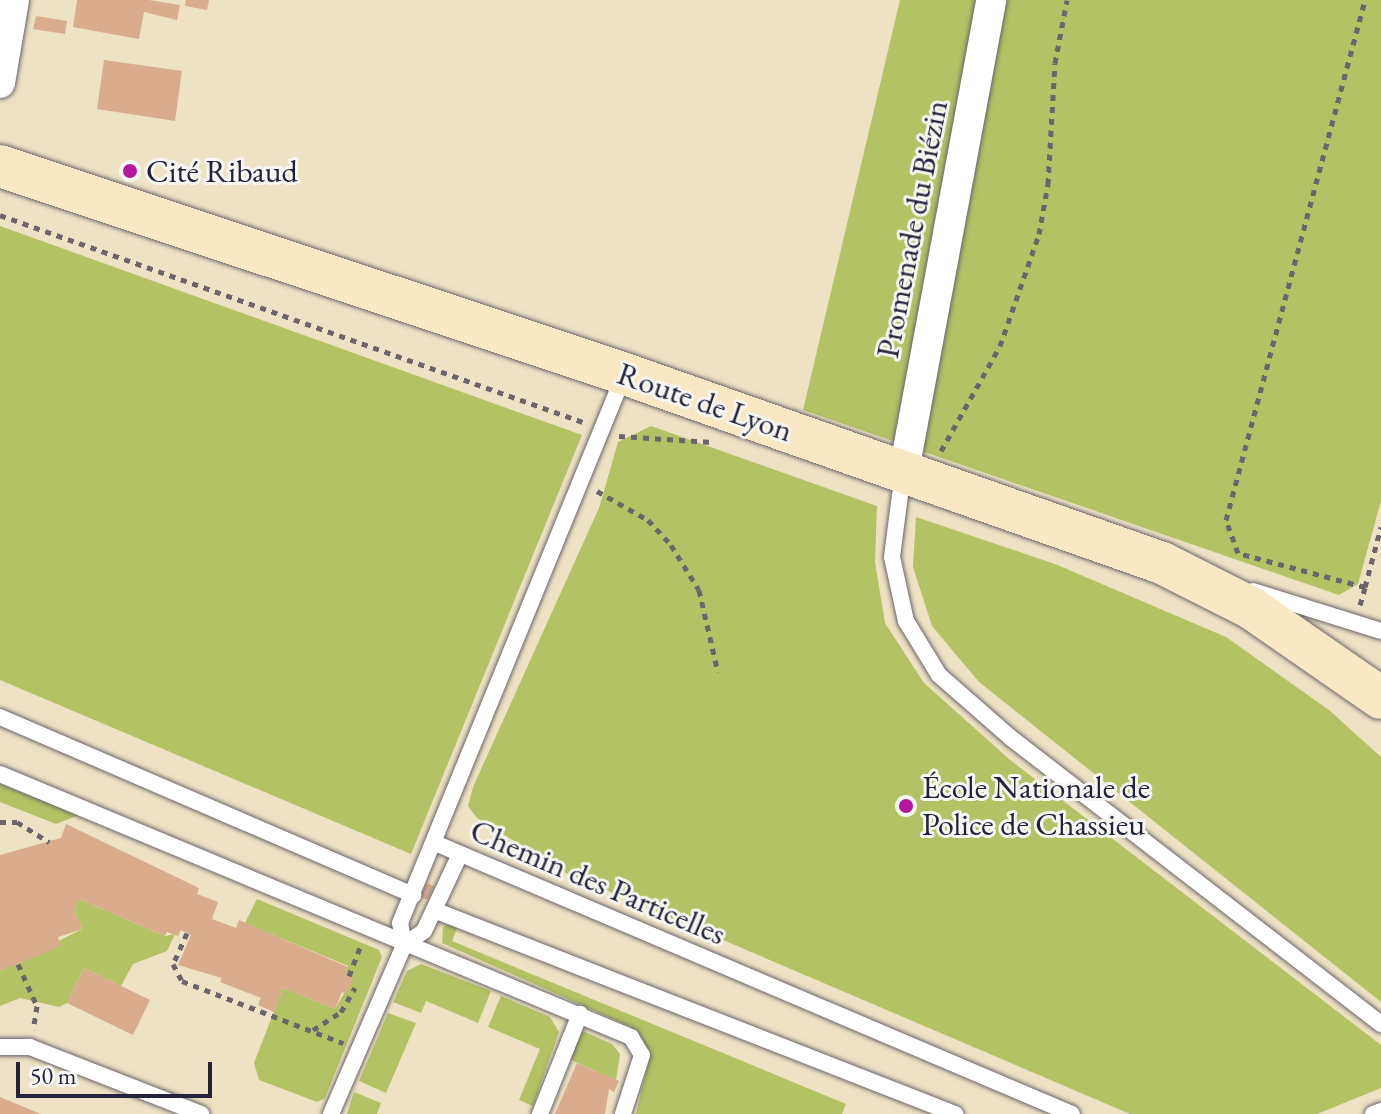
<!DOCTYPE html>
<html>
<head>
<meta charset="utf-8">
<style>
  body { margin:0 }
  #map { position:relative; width:1381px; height:1114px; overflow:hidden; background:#eee2c4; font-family:"EB Garamond",serif }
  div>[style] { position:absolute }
  .green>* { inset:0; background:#b3c264 }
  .building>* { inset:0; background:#d8ac8d }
  .path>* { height:5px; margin-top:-2.5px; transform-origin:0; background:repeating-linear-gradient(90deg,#69656b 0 6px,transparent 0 12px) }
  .roads { filter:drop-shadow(0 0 2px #69656b) drop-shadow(0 0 2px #69656b) }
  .lane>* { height:16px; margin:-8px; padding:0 8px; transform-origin:8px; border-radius:8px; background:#fff }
  .street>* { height:30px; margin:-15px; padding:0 15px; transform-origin:15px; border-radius:15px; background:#fff }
  .secondary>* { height:42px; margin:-21px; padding:0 21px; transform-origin:21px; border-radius:21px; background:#fae7c3 }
  .dots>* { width:22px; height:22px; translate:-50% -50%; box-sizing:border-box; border:4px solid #f6f6f2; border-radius:50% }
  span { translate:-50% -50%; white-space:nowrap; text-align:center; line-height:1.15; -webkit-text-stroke:6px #f6f6f2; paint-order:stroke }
  .poi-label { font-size:32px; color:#22223b }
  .left { translate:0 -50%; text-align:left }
  .street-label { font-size:32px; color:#22223b }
  .scale { position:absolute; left:16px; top:1062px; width:196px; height:36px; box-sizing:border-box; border:4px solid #22223b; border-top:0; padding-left:10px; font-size:24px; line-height:28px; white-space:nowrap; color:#22223b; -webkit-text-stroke:6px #f6f6f2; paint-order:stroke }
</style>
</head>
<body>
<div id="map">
  <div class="green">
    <div style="clip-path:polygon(900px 0,1381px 0,1381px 501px,1358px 584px,1339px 595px,803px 410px)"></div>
    <div style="clip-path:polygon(0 226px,582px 435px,411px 854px,0 680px)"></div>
    <div style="clip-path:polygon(651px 426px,877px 506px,875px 562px,885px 623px,924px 683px,1009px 759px,1381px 1045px,1381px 1088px,1317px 1114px,1130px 1114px,564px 872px,477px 818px,468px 806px,473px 787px,599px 508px,618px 442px)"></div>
    <div style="clip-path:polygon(916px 517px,1055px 564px,1226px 637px,1329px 710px,1381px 757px,1381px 1002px,979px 682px,932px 626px,913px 567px)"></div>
    <div style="clip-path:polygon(0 784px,79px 815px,56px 824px,0 802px)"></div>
    <div style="clip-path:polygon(79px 899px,165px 936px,175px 934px,167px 951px,133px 964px,121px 986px,84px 968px,67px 1003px,59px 1007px,20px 998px,0 1006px,0 971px,82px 929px,74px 910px)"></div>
    <div style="clip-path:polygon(257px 899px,379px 950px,382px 957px,325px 1098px,317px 1102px,259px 1080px,254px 1063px,283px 988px,335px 1009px,353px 978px,345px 975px,348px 966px,245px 923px)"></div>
    <div style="clip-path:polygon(450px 924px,458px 926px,452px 941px,846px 1104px,842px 1114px,636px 1114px,648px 1063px,631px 1027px,442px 943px,443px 927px)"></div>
    <div style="clip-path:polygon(421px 964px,491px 991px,478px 1023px,426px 1001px,421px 1013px,393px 1002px,407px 971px)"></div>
    <div style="clip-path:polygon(501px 996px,550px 1017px,559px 1032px,533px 1106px,519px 1100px,540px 1049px,488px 1027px)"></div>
    <div style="clip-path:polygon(388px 1013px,416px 1023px,386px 1093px,359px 1081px)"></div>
    <div style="clip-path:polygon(583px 1031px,612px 1044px,620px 1054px,616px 1080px,569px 1059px)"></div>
    <div style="clip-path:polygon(354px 1092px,381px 1103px,377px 1114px,347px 1114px)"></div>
  </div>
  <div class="building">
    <div style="clip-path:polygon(77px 0,149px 0,180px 5px,177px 20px,144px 12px,139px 39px,73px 27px)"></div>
    <div style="clip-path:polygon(186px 0,209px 0,207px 10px,185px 6px)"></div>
    <div style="clip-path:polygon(36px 16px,67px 21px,65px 34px,33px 29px)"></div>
    <div style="clip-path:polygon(104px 60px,182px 71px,175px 121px,97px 109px)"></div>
    <div style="clip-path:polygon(66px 824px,199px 888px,197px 894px,218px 902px,212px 919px,236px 928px,239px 920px,348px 967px,345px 975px,353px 978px,347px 994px,342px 992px,335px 1009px,283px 988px,274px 1012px,258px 1005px,261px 998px,220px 982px,222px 978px,178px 965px,191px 935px,181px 930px,178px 936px,167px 932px,165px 936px,79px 899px,74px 910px,82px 929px,58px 937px,61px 946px,0 971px,0 855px,61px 838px)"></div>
    <div style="clip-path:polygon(426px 883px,434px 886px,428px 900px,420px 897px)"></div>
    <div style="clip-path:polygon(84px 968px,150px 1000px,133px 1035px,67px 1003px)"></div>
    <div style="clip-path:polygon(577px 1063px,619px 1081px,614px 1092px,609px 1089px,605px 1114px,555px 1114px)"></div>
    <div style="clip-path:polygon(0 1097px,41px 1114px,0 1114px)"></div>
  </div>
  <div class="path">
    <div style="left:0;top:215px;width:619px;rotate:19.55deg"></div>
    <div style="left:619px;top:436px;width:93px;rotate:3.7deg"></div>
    <div style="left:941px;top:451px;width:120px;rotate:-60.7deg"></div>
    <div style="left:1000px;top:346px;width:119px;rotate:-70.8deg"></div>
    <div style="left:1039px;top:234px;width:51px;rotate:-79.8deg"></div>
    <div style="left:1048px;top:184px;width:121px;rotate:-86.7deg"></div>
    <div style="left:1055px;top:63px;width:64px;rotate:-79.2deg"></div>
    <div style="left:597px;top:491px;width:59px;rotate:29.6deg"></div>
    <div style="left:648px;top:520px;width:34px;rotate:47deg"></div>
    <div style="left:671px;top:545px;width:53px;rotate:58.1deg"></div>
    <div style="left:699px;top:590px;width:84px;rotate:77deg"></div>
    <div style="left:1365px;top:587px;width:62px;rotate:-75.1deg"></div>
    <div style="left:1360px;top:605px;width:19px;rotate:-74deg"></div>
    <div style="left:1365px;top:587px;width:131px;rotate:-165deg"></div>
    <div style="left:1238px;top:553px;width:35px;rotate:-110deg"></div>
    <div style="left:1226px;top:520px;width:538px;rotate:-75.03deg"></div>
    <div style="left:0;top:822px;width:17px"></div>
    <div style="left:17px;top:822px;width:38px;rotate:32deg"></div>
    <div style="left:187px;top:933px;width:34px;rotate:114deg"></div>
    <div style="left:173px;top:964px;width:19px;rotate:62deg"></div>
    <div style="left:182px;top:981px;width:173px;rotate:21.1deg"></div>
    <div style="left:18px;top:964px;width:46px;rotate:65.7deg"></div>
    <div style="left:37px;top:1006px;width:24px;rotate:99deg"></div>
    <div style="left:349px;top:976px;width:33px;rotate:-69deg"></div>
    <div style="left:313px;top:1030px;width:33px;rotate:-33deg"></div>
    <div style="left:341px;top:1012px;width:28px;rotate:-60deg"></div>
  </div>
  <div class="roads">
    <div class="lane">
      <div style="left:903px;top:472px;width:86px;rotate:97.4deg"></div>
      <div style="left:892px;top:557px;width:66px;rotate:77.7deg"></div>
      <div style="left:906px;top:621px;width:63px;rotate:58.6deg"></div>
      <div style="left:939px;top:675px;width:96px;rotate:41.2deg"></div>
      <div style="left:1011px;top:738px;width:468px;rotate:37.7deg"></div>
      <div style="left:1253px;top:591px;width:134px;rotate:17.4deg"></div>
      <div style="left:0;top:717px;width:450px;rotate:23.3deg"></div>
      <div style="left:0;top:774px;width:684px;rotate:22.63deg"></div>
      <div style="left:631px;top:1037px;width:21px;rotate:59deg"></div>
      <div style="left:642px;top:1055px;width:62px;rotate:107.9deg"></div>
      <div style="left:435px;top:843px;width:692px;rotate:23.05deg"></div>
      <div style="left:434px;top:910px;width:560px;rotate:21.38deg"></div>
      <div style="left:404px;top:945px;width:22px;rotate:-100deg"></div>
      <div style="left:400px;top:923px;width:592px;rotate:-67.77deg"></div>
      <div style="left:0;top:1047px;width:30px"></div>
      <div style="left:30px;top:1047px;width:184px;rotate:21.4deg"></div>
      <div style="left:331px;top:1114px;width:184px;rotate:-66.6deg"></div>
      <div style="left:404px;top:945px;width:24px;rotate:-35deg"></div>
      <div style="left:424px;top:931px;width:85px;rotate:-64.9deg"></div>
      <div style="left:540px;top:1114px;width:108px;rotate:-68.2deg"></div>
      <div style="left:1373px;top:1114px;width:9px;rotate:-21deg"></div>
    </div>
    <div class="street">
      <div style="left:0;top:83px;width:84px;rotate:-80.4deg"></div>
      <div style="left:904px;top:471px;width:479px;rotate:-79.5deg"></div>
    </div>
    <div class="secondary">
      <div style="left:0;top:166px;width:659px;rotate:18.41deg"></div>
      <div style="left:625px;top:374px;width:569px;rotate:19.39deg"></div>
      <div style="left:1162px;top:563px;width:100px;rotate:26.8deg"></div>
      <div style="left:1251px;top:608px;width:158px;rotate:34.7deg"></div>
    </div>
  </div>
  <div class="dots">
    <div style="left:130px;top:171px;background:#b5179e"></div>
    <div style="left:906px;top:806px;background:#b5179e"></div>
  </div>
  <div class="poi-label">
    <span class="left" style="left:146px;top:171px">Cité Ribaud</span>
    <span class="left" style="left:922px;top:806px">École Nationale de<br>Police de Chassieu</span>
  </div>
  <div class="street-label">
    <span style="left:912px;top:229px;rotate:-79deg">Promenade du Biézin</span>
    <span style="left:705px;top:402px;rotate:19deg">Route de Lyon</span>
    <span style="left:598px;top:882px;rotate:23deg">Chemin des Particelles</span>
  </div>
  <div class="scale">50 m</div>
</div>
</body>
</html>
